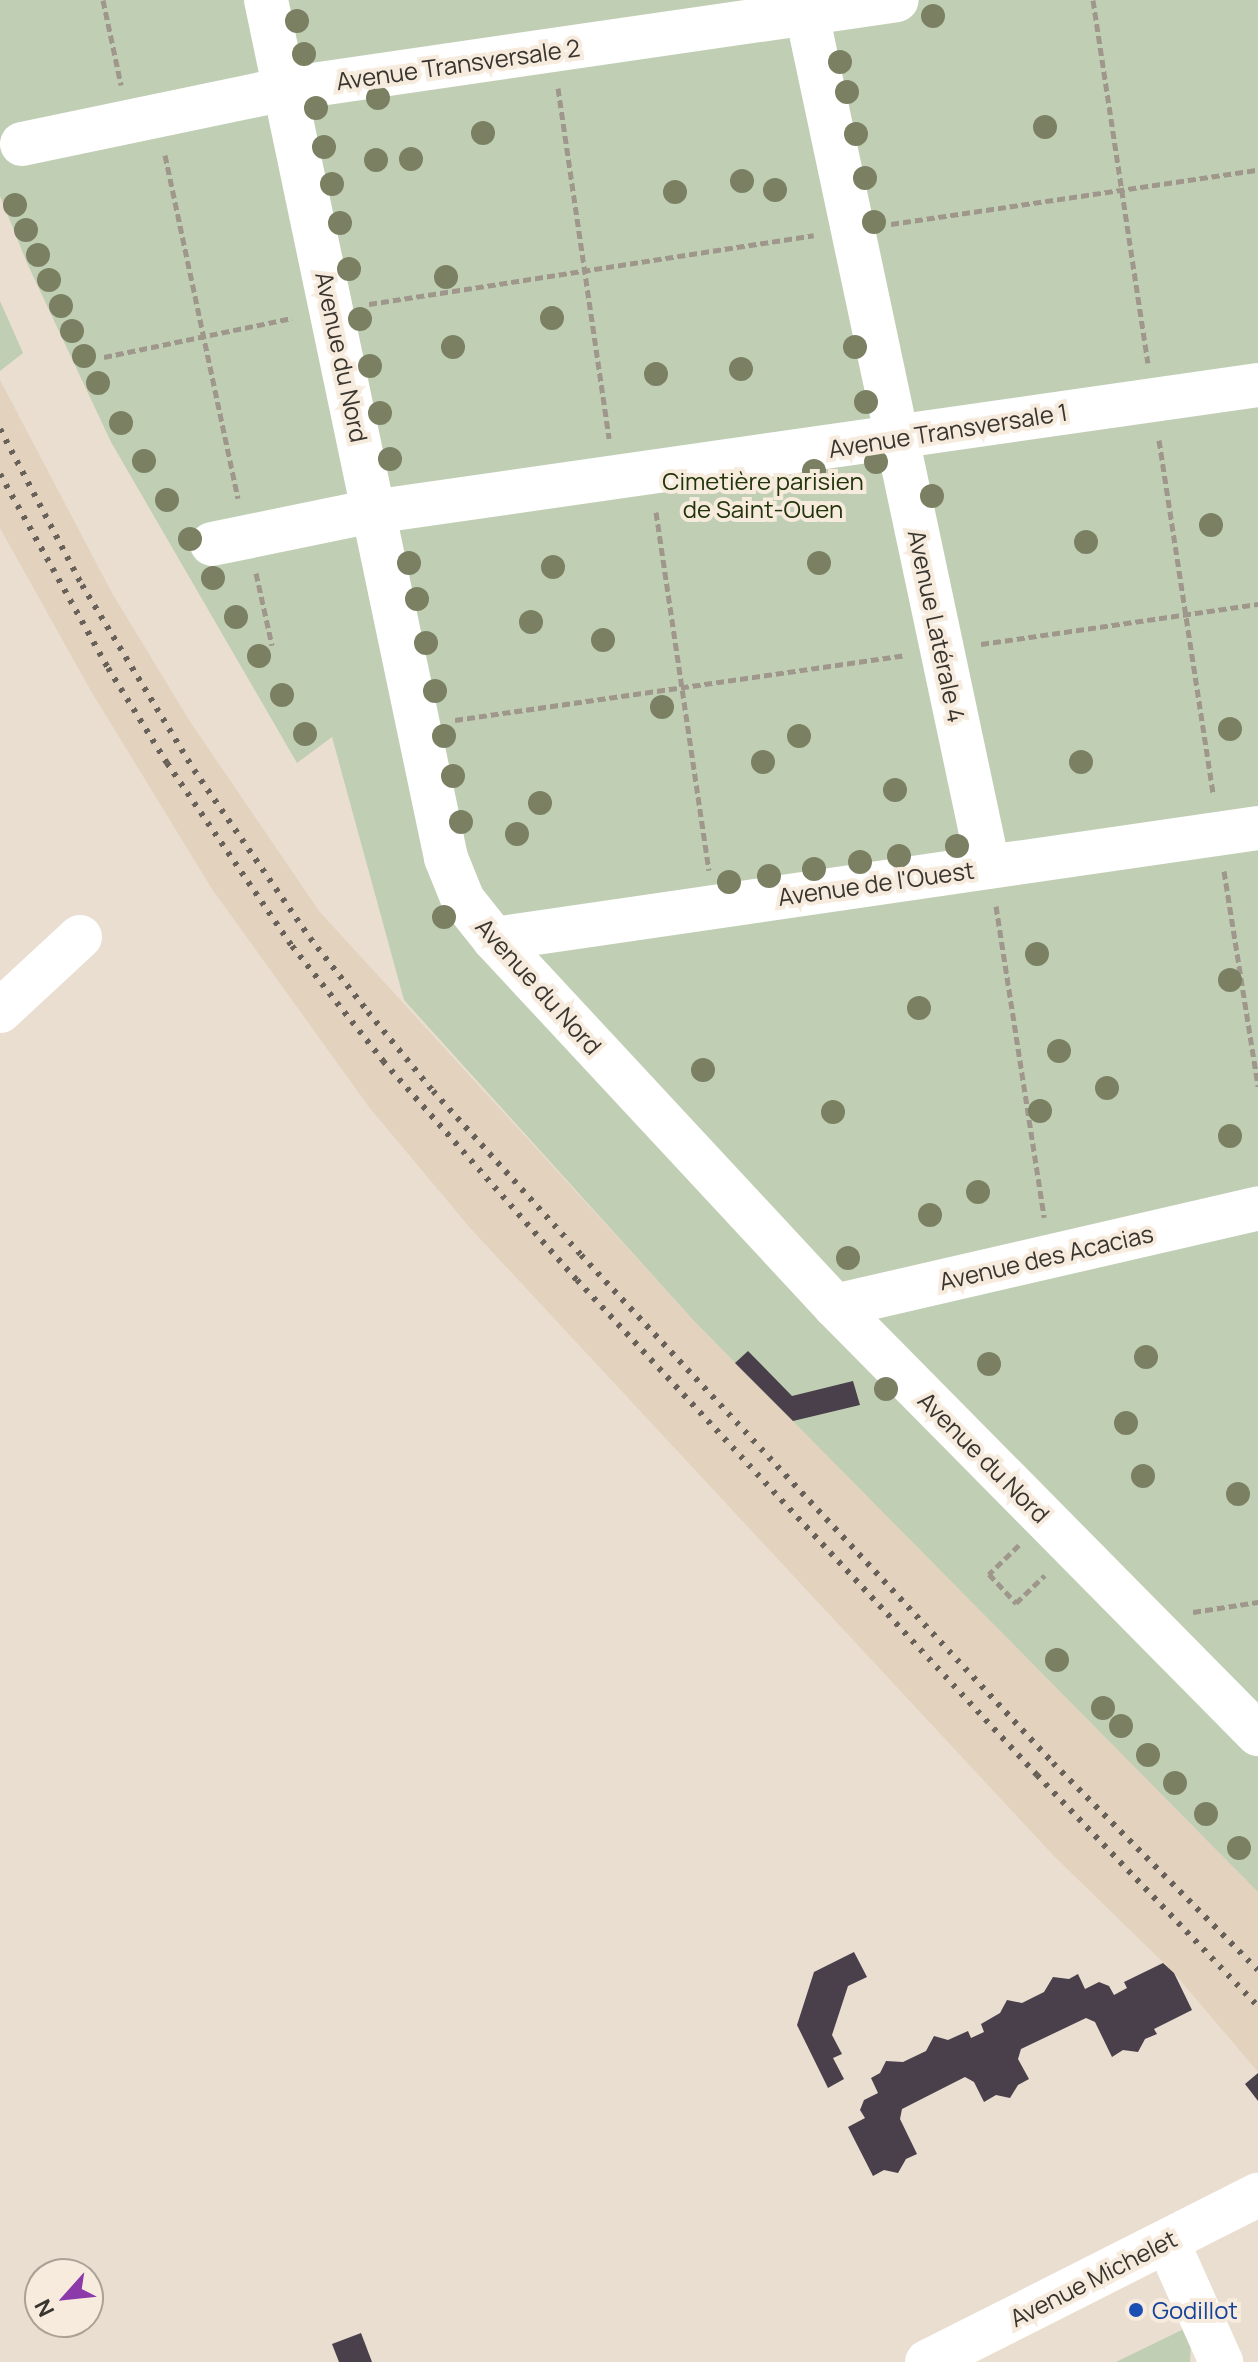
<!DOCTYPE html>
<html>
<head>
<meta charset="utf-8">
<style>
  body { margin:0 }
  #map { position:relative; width:1258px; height:2362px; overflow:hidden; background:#e9ded0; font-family:Manrope,sans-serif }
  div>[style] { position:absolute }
  .built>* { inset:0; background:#e2d2be }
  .green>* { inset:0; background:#c0ceb4 }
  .building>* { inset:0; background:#4a404b }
  .path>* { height:5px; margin-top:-2.5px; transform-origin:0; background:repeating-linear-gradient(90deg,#9f978c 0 8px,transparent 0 12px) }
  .minor>* { height:44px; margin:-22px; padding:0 22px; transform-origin:22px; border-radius:22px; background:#fff }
  .major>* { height:44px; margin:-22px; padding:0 22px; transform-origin:22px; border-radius:22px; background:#fff }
  .rail>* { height:6px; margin-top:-3px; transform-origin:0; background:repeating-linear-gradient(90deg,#676159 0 4px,transparent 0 12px) }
  .trees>* { width:24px; height:24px; margin:-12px; border-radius:50%; background:#7b8063 }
  .dots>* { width:22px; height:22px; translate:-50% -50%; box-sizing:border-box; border:4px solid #f6ebdd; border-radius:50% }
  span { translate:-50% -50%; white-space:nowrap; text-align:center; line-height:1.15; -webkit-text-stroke:8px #f6ebdd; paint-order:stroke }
  .street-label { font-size:24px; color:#38342e }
  .park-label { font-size:24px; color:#21340a }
  .transit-label { font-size:24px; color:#164399 }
  .left { translate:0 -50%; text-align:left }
  .north { position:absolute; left:24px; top:2258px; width:80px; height:80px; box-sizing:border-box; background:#f6ebdd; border:2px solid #aaa297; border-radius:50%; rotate:243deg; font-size:22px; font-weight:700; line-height:32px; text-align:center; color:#38342e }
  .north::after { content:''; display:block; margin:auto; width:28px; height:36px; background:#8c3aaa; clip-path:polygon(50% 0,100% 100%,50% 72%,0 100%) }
</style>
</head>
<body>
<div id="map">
  <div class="built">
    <div style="clip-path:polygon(0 380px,112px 593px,189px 720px,319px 911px,695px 1322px,1258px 1892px,1258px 2072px,1174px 1973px,1053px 1855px,471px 1229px,369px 1107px,212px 889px,91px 691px,0 528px)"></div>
  </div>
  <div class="green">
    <div style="clip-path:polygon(0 0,1258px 0,1258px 1892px,695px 1322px,404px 1000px,332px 737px,297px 763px,111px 442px,27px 263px,0 196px)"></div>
    <div style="clip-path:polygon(0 301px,23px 353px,0 371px)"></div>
    <div style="clip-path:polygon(1192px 2325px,1190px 2362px,1116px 2362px)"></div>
  </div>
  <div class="building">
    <div style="clip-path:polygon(748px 1351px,792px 1396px,853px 1381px,860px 1405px,793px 1421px,735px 1363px)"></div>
    <div style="clip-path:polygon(854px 1952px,867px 1977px,848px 1986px,832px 2035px,842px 2054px,833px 2058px,844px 2079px,828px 2088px,797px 2025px,814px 1972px)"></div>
    <div style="clip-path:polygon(1163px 1963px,1174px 1973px,1192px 2010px,1154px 2029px,1157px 2034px,1145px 2039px,1138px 2052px,1123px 2050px,1112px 2057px,1095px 2022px,1086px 2018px,1021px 2049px,1018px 2059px,1029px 2079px,1018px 2085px,1010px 2098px,996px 2095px,984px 2102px,974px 2082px,965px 2077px,902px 2109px,900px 2119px,917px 2154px,906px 2159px,898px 2173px,884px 2170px,873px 2176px,848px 2127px,865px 2118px,860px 2110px,864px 2100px,878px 2093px,871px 2078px,880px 2073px,886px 2061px,903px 2062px,926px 2051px,934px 2036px,948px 2040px,968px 2031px,971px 2038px,984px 2032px,981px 2024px,1000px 2013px,1007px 2000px,1022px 2003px,1044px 1992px,1053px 1977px,1069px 1979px,1078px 1974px,1085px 1989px,1099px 1982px,1109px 1986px,1114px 1995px,1127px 1988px,1124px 1982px)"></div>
    <div style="clip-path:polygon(1258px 2073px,1258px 2101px,1245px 2084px)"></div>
    <div style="clip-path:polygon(361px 2333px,372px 2362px,339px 2362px,332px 2344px)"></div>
  </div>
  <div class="path">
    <div style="left:103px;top:0;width:87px;rotate:78deg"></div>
    <div style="left:1093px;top:0;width:367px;rotate:81.4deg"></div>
    <div style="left:558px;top:88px;width:354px;rotate:81.7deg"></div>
    <div style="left:165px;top:155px;width:351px;rotate:78deg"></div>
    <div style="left:891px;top:224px;width:371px;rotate:-8.4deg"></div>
    <div style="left:369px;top:304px;width:450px;rotate:-8.8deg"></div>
    <div style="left:104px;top:357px;width:192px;rotate:-11.7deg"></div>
    <div style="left:1159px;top:440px;width:358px;rotate:81.3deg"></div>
    <div style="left:656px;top:512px;width:362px;rotate:81.6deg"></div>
    <div style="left:256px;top:573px;width:74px;rotate:77.5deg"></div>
    <div style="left:981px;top:644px;width:280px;rotate:-8.2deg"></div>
    <div style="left:455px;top:720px;width:454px;rotate:-8.2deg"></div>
    <div style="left:1224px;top:871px;width:218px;rotate:81deg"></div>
    <div style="left:996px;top:906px;width:315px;rotate:81.2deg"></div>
    <div style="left:1019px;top:1545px;width:42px;rotate:136deg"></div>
    <div style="left:989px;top:1574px;width:40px;rotate:47deg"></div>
    <div style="left:1016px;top:1603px;width:40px;rotate:-44deg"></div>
    <div style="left:1193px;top:1612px;width:66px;rotate:-8.7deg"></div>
  </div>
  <div class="minor">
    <div style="left:266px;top:0;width:877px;rotate:78.15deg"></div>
    <div style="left:446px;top:858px;width:45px;rotate:68deg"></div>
    <div style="left:463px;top:900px;width:50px;rotate:51.5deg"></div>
    <div style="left:494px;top:939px;width:501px;rotate:47.1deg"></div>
    <div style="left:835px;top:1306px;width:602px;rotate:45.34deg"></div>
    <div style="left:804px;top:0;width:885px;rotate:78deg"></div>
    <div style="left:22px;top:144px;width:269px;rotate:-11.8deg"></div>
    <div style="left:285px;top:89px;width:618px;rotate:-8.27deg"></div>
    <div style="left:212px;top:544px;width:149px;rotate:-11.6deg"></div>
    <div style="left:358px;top:514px;width:909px;rotate:-8.16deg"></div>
    <div style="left:494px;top:939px;width:772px;rotate:-8.27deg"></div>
    <div style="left:0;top:1011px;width:109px;rotate:-42.8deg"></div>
    <div style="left:835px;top:1306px;width:434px;rotate:-13deg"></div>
    <div style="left:1167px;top:2241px;width:133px;rotate:65.9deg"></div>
  </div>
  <div class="major">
    <div style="left:927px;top:2362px;width:371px;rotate:-26.8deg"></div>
  </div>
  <div class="rail">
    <div style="left:0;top:429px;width:176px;rotate:62.3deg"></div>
    <div style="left:82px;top:585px;width:216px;rotate:58.8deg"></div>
    <div style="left:194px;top:770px;width:204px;rotate:55.4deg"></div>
    <div style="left:310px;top:938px;width:94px;rotate:51.9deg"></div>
    <div style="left:368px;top:1012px;width:102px;rotate:50.6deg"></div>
    <div style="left:433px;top:1091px;width:221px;rotate:47.9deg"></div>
    <div style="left:581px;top:1255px;width:693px;rotate:47.1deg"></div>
    <div style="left:1053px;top:1763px;width:291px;rotate:45.3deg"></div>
    <div style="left:0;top:474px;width:222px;rotate:60.9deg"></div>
    <div style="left:108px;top:668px;width:112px;rotate:58.2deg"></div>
    <div style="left:167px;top:763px;width:222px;rotate:55.7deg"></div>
    <div style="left:292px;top:946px;width:147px;rotate:51.6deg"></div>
    <div style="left:383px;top:1061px;width:293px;rotate:48.5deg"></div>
    <div style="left:577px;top:1280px;width:676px;rotate:47.1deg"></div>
    <div style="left:1037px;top:1775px;width:320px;rotate:46.3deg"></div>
  </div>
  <div class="trees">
    <div style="left:933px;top:16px"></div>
    <div style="left:297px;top:21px"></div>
    <div style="left:304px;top:54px"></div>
    <div style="left:840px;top:62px"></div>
    <div style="left:847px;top:92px"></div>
    <div style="left:378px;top:98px"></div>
    <div style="left:316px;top:108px"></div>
    <div style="left:1045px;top:127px"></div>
    <div style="left:483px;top:133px"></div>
    <div style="left:856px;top:134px"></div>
    <div style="left:324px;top:147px"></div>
    <div style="left:411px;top:159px"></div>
    <div style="left:376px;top:160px"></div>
    <div style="left:865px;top:178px"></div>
    <div style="left:742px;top:181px"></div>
    <div style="left:332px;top:184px"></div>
    <div style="left:775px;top:190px"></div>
    <div style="left:675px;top:192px"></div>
    <div style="left:15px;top:205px"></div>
    <div style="left:874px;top:222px"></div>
    <div style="left:340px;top:223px"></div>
    <div style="left:26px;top:230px"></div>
    <div style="left:38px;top:255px"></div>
    <div style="left:349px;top:269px"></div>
    <div style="left:446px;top:277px"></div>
    <div style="left:49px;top:280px"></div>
    <div style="left:61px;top:306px"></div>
    <div style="left:552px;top:318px"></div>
    <div style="left:360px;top:319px"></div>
    <div style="left:72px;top:331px"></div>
    <div style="left:453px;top:347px"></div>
    <div style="left:855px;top:347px"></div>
    <div style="left:84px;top:356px"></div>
    <div style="left:370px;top:366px"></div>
    <div style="left:741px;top:369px"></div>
    <div style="left:656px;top:374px"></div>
    <div style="left:98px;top:383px"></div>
    <div style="left:866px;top:402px"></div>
    <div style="left:380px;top:413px"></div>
    <div style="left:121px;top:423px"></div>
    <div style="left:390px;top:459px"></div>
    <div style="left:144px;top:461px"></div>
    <div style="left:876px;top:462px"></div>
    <div style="left:814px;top:471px"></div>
    <div style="left:932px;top:496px"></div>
    <div style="left:167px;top:500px"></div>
    <div style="left:1211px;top:525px"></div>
    <div style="left:190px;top:539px"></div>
    <div style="left:1086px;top:542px"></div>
    <div style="left:409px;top:563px"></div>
    <div style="left:819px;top:563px"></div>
    <div style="left:553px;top:567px"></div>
    <div style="left:213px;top:578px"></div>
    <div style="left:417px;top:599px"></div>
    <div style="left:236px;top:617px"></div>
    <div style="left:531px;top:622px"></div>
    <div style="left:603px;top:640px"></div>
    <div style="left:426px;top:643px"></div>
    <div style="left:259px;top:656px"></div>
    <div style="left:435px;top:691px"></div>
    <div style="left:282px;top:695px"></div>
    <div style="left:662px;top:707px"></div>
    <div style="left:1230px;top:729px"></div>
    <div style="left:305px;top:734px"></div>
    <div style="left:444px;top:736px"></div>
    <div style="left:799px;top:736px"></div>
    <div style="left:763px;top:762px"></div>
    <div style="left:1081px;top:762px"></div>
    <div style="left:453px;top:776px"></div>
    <div style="left:895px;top:790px"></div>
    <div style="left:540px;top:803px"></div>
    <div style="left:461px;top:822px"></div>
    <div style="left:517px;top:834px"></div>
    <div style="left:957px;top:846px"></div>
    <div style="left:899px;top:856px"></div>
    <div style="left:860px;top:862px"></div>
    <div style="left:814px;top:869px"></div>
    <div style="left:769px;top:876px"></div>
    <div style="left:729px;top:882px"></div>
    <div style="left:444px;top:917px"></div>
    <div style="left:1037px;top:954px"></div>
    <div style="left:1230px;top:980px"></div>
    <div style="left:919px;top:1008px"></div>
    <div style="left:1059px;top:1051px"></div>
    <div style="left:703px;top:1070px"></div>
    <div style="left:1107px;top:1088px"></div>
    <div style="left:1040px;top:1111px"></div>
    <div style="left:833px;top:1112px"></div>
    <div style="left:1230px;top:1136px"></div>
    <div style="left:978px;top:1192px"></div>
    <div style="left:930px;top:1215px"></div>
    <div style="left:848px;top:1258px"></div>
    <div style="left:1146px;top:1357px"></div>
    <div style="left:989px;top:1364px"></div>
    <div style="left:886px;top:1389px"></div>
    <div style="left:1126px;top:1423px"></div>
    <div style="left:1143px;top:1476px"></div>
    <div style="left:1238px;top:1494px"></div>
    <div style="left:1057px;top:1660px"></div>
    <div style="left:1103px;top:1708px"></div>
    <div style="left:1121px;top:1726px"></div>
    <div style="left:1148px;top:1755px"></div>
    <div style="left:1175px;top:1783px"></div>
    <div style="left:1206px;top:1814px"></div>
    <div style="left:1239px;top:1848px"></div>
  </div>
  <div class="dots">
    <div style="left:1136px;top:2310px;background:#1a4fb4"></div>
  </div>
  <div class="street-label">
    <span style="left:458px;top:64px;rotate:-8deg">Avenue Transversale 2</span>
    <span style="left:342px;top:357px;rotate:78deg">Avenue du Nord</span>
    <span style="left:948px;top:430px;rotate:-9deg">Avenue Transversale 1</span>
    <span style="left:937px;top:626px;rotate:78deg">Avenue Latérale 4</span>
    <span style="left:876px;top:883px;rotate:-8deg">Avenue de l'Ouest</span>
    <span style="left:539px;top:986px;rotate:48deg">Avenue du Nord</span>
    <span style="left:1046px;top:1257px;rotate:-13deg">Avenue des Acacias</span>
    <span style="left:984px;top:1457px;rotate:45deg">Avenue du Nord</span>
    <span style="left:1093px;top:2278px;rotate:-27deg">Avenue Michelet</span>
  </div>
  <div class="park-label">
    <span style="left:763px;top:495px">Cimetière parisien<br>de Saint-Ouen</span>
  </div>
  <div class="transit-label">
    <span class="left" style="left:1152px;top:2310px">Godillot</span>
  </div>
  <div class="north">N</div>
</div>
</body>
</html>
